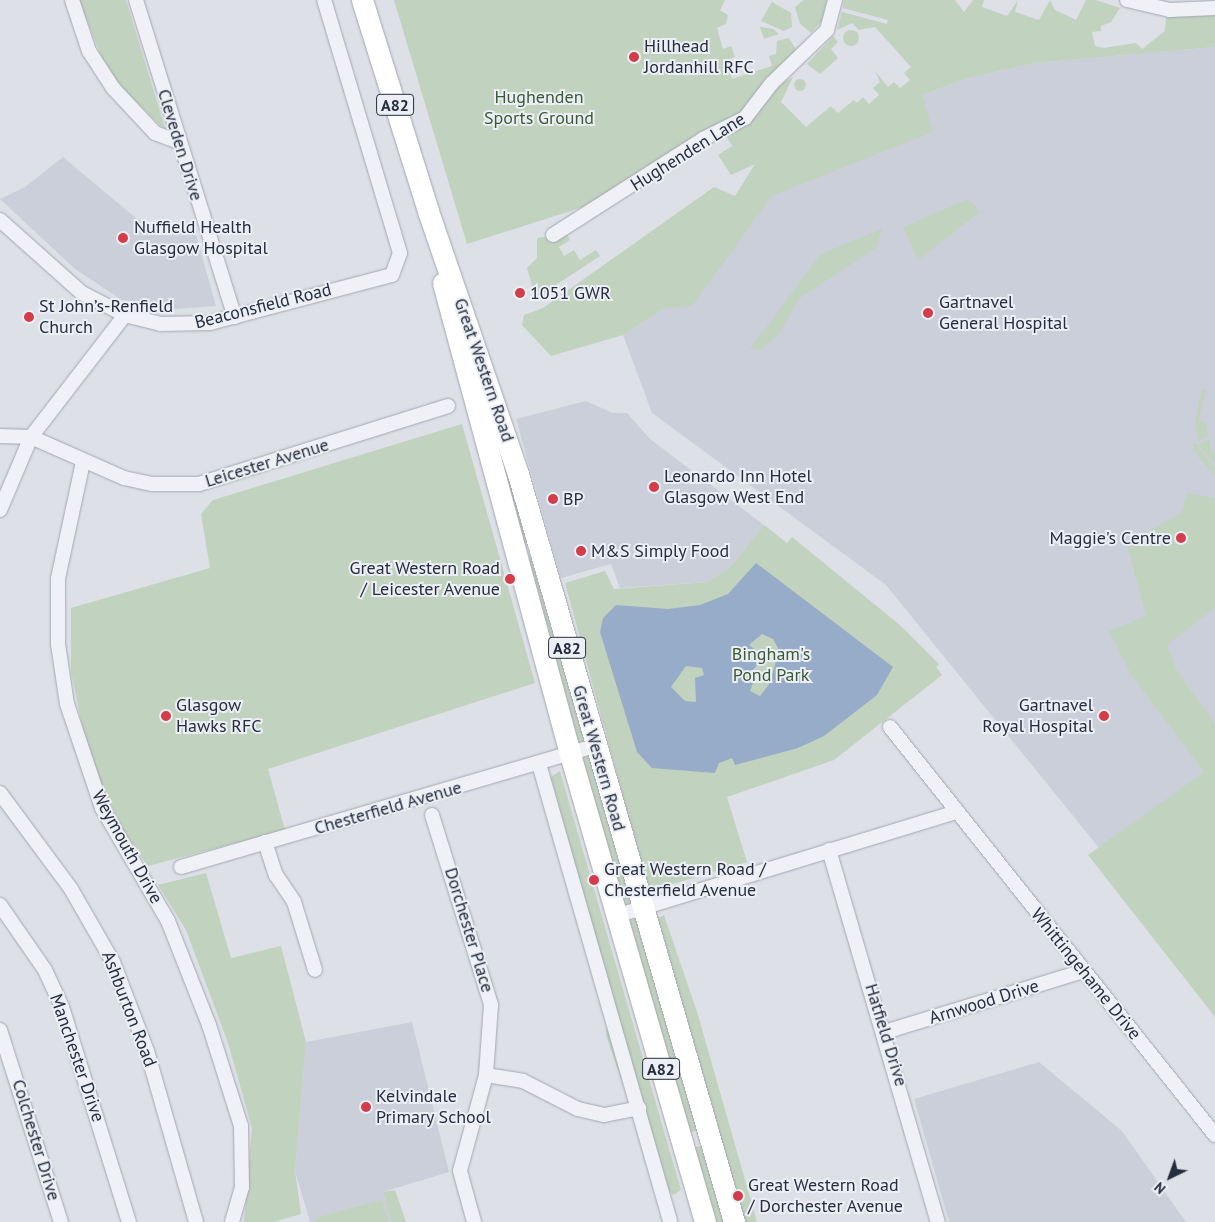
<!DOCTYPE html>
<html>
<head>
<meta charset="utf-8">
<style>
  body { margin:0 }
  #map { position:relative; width:1215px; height:1222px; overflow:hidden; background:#dde0e7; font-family:"PT Sans",sans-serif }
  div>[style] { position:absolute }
  .built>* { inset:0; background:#cbcfda }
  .green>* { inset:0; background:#c1d2be }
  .round { border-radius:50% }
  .water>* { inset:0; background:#96acc9 }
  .roads { filter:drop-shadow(0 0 1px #a2a7b1) drop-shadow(0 0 1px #a2a7b1) }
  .minor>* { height:14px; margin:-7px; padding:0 7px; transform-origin:7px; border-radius:7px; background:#f0f1f6 }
  .primary>* { height:21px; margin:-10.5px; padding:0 10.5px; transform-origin:10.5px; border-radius:10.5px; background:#fff }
  .dots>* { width:14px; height:14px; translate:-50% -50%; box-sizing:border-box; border:2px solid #eceff5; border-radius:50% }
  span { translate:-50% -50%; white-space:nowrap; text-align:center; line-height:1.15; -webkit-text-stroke:4px #eceff5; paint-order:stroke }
  .shield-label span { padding:1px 4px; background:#eceff5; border:1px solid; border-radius:4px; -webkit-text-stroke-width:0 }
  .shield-label { font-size:16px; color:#262d3e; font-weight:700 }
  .poi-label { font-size:18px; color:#262d3e }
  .left { translate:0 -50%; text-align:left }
  .right { translate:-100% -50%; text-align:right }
  .park-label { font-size:18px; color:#385b33 }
  .street-label { font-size:18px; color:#262d3e }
  .north { position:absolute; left:1145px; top:1152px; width:50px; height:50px; -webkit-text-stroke:4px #eceff5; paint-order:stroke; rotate:222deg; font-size:14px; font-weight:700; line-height:20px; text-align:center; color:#262d3e }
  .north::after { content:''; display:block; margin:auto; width:18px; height:22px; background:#262d3e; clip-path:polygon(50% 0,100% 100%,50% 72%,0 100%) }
</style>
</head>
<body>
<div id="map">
  <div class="built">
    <div style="clip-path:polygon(1215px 47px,1215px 991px,886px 585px,652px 413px,623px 335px,665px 308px,717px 225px,922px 95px,969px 78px,1035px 63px)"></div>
    <div style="clip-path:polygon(63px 157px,137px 219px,163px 227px,193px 224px,216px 306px,176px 309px,122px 300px,75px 269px,0 199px,25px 187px)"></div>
    <div style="clip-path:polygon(586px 401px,613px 413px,627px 413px,650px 439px,764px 525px,732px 565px,708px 582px,620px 588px,611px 564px,561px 578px,516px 419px)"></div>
    <div style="clip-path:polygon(412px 1022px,449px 1172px,383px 1192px,392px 1222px,310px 1222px,295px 1171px,306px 1042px)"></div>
    <div style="clip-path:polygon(1039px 1062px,1122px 1131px,1186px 1222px,949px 1222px,914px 1099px)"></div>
  </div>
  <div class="green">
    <div style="clip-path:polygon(79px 0,126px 0,166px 131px,122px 88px,104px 63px)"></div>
    <div style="clip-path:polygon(394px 0,725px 0,720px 10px,728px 15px,726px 24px,717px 28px,723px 49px,731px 46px,735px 57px,726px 60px,732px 79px,772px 66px,769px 56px,776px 54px,777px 41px,789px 38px,796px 50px,747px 109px,617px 190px,580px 208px,467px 244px)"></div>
    <div style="clip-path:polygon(804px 0,827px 0,823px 20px,811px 33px,800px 24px,795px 7px)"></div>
    <div style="clip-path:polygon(844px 0,955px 0,964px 12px,973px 0,984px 0,982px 7px,1007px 16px,1018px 0,1015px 12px,1039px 20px,1050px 0,1055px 10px,1076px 20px,1086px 0,1096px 0,1120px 8px,1111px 22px,1101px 26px,1101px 31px,1092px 32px,1095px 46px,1104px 48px,1136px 43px,1142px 49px,1165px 31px,1166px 18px,1210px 13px,1215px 16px,1215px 47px,1035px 63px,969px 78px,922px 95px,933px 132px,772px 196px,692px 306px,665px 308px,623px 335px,551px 356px,522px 325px,524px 315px,543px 308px,714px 187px,735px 196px,755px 164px,731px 175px,718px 155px,732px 146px,726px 135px,780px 84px,793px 77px,781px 102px,806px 127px,831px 106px,838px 113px,854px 100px,857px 103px,863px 97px,869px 104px,879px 95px,873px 88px,880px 82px,875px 71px,888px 87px,894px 82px,900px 88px,910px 80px,904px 73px,911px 67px,875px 27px,859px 30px,852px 23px,837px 30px,842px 12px,887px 24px,888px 20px,843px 8px)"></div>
    <div style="clip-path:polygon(772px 2px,791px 13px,792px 27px,784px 31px,761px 21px)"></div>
    <div style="clip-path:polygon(760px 27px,773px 29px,779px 34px,764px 39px)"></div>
    <div class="round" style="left:843px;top:30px;width:16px;height:16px"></div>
    <div style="clip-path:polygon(833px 36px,838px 42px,831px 49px,838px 58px,820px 74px,807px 64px)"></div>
    <div class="round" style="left:794px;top:79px;width:12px;height:12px"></div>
    <div style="clip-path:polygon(969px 199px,980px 212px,918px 260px,903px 227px)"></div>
    <div style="clip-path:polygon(882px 229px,876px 248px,800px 298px,778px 335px,760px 350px,750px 349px,821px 254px)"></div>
    <div style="clip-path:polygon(567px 235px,570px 240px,559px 247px,564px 256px,574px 250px,580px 260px,596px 250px,600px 256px,536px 298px,527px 268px,537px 258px,537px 238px)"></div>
    <div style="clip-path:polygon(1202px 389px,1206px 390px,1199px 420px,1206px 422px,1208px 436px,1198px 442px,1195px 421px)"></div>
    <div style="clip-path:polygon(462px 424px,535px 683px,268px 769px,285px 830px,148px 866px,114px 819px,89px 759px,71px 671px,71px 608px,210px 568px,201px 514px,213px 500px)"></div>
    <div style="clip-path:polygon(1209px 439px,1211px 453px,1215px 452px,1215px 464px,1198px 445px)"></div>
    <div style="clip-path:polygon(1194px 442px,1215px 468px,1215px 475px,1193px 451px)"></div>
    <div style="clip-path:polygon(514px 485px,527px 543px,522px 544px,507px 487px)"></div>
    <div style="clip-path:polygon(1187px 493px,1215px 498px,1215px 608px,1167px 645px,1176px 669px,1215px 724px,1215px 1017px,1088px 855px,1204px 772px,1132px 676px,1109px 631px,1146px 616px,1127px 544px,1182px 512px)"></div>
    <div style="clip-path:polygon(764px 525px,787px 543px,792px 537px,901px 626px,939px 664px,936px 667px,942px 675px,834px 760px,727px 797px,747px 862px,649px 891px,565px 583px,605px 571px,614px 589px,708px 582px,732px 565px)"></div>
    <div style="clip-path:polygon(534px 557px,586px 741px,580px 743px,575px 744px,525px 559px)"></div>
    <div style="clip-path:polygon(590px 756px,632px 903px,623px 906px,579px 759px)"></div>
    <div style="clip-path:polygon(560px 771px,681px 1190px,673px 1195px,652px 1169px,606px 1035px,610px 990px,551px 777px)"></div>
    <div style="clip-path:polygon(206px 873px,231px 958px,281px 946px,306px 1042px,295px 1171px,301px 1214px,274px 1222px,244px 1222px,252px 1128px,228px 1043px,186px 930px,158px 885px)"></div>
    <div style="clip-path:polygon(664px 915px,698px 1015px,757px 1222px,742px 1222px,658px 918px)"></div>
    <div style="clip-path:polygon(636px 919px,698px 1130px,689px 1133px,627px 922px)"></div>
    <div style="clip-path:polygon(703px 1145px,725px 1222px,712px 1222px,694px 1148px)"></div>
    <div style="clip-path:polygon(395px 1190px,406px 1222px,392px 1222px,383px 1192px)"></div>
    <div style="clip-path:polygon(382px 1200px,388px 1222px,316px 1222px,315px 1218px)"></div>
  </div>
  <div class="water">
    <div style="clip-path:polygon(evenodd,756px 563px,893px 667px,877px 695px,824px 736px,798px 748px,735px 765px,732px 758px,719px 763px,715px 773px,652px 768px,637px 752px,600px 632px,603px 618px,616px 605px,668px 609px,700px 605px,728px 594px,756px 563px,762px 634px,773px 639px,779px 650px,770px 683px,760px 696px,750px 691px,755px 678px,751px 672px,758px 664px,753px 657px,757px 651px,749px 645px,762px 634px,756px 563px,686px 666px,702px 668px,704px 675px,695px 678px,696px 702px,685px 701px,671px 687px,686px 666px)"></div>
  </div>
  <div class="roads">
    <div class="minor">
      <div style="left:72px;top:0;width:54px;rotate:71.6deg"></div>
      <div style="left:89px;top:51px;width:44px;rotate:57deg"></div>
      <div style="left:113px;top:88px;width:62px;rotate:47deg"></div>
      <div style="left:155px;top:133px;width:26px;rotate:21deg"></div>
      <div style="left:136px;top:0;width:332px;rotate:72.7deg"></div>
      <div style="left:1127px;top:0;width:44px;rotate:13.1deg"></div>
      <div style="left:1170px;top:10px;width:45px;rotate:-2.5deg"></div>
      <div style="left:0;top:220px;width:110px;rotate:41.7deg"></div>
      <div style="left:82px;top:293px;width:48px;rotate:27.1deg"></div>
      <div style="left:125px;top:315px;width:36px;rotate:14deg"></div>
      <div style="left:160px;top:324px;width:50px;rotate:-1.1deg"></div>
      <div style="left:210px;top:323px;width:188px;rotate:-14.8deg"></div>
      <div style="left:392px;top:275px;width:23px;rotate:-70deg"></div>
      <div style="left:400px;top:253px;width:264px;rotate:-106.7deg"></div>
      <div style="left:553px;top:235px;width:178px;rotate:-32.6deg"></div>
      <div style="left:703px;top:139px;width:47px;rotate:-26.6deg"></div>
      <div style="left:745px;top:118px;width:44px;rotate:-52.4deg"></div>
      <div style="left:772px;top:83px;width:76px;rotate:-43.9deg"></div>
      <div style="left:827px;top:30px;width:31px;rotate:-75deg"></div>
      <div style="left:0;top:436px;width:31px;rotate:2deg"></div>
      <div style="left:31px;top:437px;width:102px;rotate:23.8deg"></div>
      <div style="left:124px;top:478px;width:29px;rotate:12deg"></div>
      <div style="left:152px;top:484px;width:47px"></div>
      <div style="left:199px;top:484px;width:261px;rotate:-17.4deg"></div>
      <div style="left:83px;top:462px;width:120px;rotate:102.1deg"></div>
      <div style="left:58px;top:579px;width:65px;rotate:90deg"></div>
      <div style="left:58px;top:644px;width:61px;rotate:81.5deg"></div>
      <div style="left:67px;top:704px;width:110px;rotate:71.4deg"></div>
      <div style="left:102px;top:808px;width:131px;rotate:59.7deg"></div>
      <div style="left:168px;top:921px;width:112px;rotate:68.5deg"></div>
      <div style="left:209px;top:1025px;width:106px;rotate:72.4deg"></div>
      <div style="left:241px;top:1126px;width:61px;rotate:89.1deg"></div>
      <div style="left:242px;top:1187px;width:36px;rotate:106deg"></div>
      <div style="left:0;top:510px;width:79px;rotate:-67deg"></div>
      <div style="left:31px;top:437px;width:154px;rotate:-52.4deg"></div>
      <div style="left:890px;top:727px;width:522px;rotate:51.46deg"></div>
      <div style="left:539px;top:764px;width:476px;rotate:74deg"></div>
      <div style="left:0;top:793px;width:119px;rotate:53.5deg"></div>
      <div style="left:71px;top:889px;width:84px;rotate:60.1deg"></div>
      <div style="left:113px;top:962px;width:95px;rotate:69.1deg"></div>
      <div style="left:147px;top:1051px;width:178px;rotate:74deg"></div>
      <div style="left:432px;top:815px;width:199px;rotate:72.7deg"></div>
      <div style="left:491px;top:1005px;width:70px;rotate:94.1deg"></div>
      <div style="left:486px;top:1075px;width:99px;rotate:105.2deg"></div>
      <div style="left:460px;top:1171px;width:53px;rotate:74.6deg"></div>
      <div style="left:265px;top:842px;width:35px;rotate:72deg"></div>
      <div style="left:276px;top:875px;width:32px;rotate:56deg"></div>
      <div style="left:294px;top:902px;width:71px;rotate:72.8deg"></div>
      <div style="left:829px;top:850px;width:388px;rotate:73.7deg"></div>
      <div style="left:181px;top:867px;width:431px;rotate:-16.3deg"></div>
      <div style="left:0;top:905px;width:79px;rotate:55.3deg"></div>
      <div style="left:45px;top:970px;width:41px;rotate:65.3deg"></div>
      <div style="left:62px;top:1007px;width:225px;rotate:72.7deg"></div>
      <div style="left:616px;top:916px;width:357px;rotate:-17deg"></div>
      <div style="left:0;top:1030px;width:201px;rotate:72.4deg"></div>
      <div style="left:885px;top:1032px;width:207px;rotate:-17.1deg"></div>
      <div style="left:486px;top:1075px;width:37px;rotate:9deg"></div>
      <div style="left:523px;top:1081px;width:62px;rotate:27deg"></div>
      <div style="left:578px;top:1109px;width:27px;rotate:13deg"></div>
      <div style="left:604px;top:1115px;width:36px;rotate:-11deg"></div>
    </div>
    <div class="primary">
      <div style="left:362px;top:0;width:221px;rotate:72.6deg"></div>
      <div style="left:428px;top:211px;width:278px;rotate:71.1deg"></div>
      <div style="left:518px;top:474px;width:779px;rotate:73.89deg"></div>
      <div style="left:443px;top:283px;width:488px;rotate:74.9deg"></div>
      <div style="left:570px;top:754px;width:487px;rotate:73.9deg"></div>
    </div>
  </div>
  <div class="dots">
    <div style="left:634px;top:57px;background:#d33c49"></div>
    <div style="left:123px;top:238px;background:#d33c49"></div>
    <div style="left:520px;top:293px;background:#d33c49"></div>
    <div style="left:928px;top:313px;background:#d33c49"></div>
    <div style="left:29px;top:317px;background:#d33c49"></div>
    <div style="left:654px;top:487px;background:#d33c49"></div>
    <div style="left:553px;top:499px;background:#d33c49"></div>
    <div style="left:1181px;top:538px;background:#d33c49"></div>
    <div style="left:581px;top:551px;background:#d33c49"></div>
    <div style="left:510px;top:579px;background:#d33c49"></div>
    <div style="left:166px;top:716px;background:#d33c49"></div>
    <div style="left:1104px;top:716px;background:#d33c49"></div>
    <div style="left:594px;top:880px;background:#d33c49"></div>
    <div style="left:366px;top:1107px;background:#d33c49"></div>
    <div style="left:738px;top:1196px;background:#d33c49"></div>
  </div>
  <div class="shield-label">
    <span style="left:395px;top:105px">A82</span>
    <span style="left:567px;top:648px">A82</span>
    <span style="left:661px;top:1069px">A82</span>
  </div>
  <div class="poi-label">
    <span class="left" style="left:644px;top:57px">Hillhead<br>Jordanhill RFC</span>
    <span class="left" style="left:134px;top:238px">Nuffield Health<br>Glasgow Hospital</span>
    <span class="left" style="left:530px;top:293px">1051 GWR</span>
    <span class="left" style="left:939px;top:313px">Gartnavel<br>General Hospital</span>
    <span class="left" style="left:39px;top:317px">St John’s-Renfield<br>Church</span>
    <span class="left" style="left:664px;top:487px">Leonardo Inn Hotel<br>Glasgow West End</span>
    <span class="left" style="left:563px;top:499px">BP</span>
    <span class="right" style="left:1171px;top:538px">Maggie's Centre</span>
    <span class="left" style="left:591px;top:551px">M&amp;S Simply Food</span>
    <span class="right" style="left:500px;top:579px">Great Western Road<br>/ Leicester Avenue</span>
    <span class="left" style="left:176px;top:716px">Glasgow<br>Hawks RFC</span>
    <span class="right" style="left:1093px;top:716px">Gartnavel<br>Royal Hospital</span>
    <span class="left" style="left:604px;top:880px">Great Western Road /<br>Chesterfield Avenue</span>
    <span class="left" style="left:376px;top:1107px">Kelvindale<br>Primary School</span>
    <span class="left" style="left:748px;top:1196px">Great Western Road<br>/ Dorchester Avenue</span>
  </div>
  <div class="park-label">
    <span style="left:539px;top:108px">Hughenden<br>Sports Ground</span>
    <span style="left:771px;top:665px">Bingham's<br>Pond Park</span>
  </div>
  <div class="street-label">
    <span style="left:180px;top:145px;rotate:73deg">Cleveden Drive</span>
    <span style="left:688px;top:152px;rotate:-32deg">Hughenden Lane</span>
    <span style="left:263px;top:306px;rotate:-14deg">Beaconsfield Road</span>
    <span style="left:484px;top:370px;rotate:71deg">Great Western Road</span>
    <span style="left:267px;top:463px;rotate:-17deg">Leicester Avenue</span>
    <span style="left:599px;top:758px;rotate:74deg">Great Western Road</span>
    <span style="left:388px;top:808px;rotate:-16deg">Chesterfield Avenue</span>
    <span style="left:127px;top:847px;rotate:61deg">Weymouth Drive</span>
    <span style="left:469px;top:930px;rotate:73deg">Dorchester Place</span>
    <span style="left:1086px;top:974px;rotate:51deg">Whittingehame Drive</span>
    <span style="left:984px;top:1002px;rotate:-17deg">Arnwood Drive</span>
    <span style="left:129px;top:1009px;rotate:69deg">Ashburton Road</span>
    <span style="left:886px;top:1035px;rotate:73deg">Hatfield Drive</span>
    <span style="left:77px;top:1058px;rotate:71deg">Manchester Drive</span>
    <span style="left:36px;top:1140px;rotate:73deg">Colchester Drive</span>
  </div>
  <div class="north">N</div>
</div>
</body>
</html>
